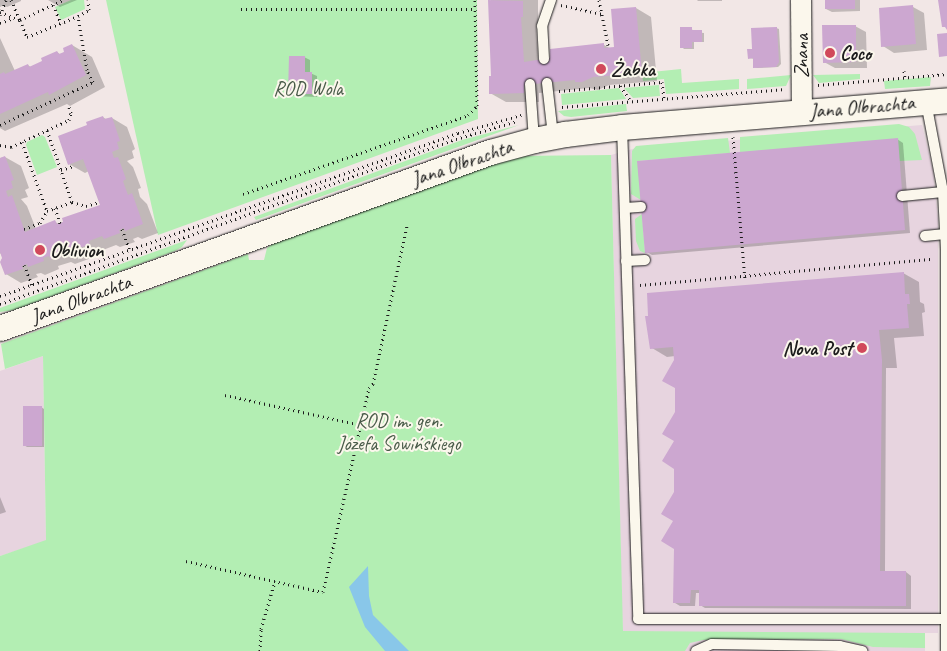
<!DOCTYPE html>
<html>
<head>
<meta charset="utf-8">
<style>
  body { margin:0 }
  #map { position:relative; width:947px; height:651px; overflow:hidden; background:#f2e7e6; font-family:Caveat,sans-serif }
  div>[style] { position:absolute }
  .built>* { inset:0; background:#e7d4df }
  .green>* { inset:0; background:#b3eeb3 }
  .water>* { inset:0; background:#89c7e9 }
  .shadow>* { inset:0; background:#0003 }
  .building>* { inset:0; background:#cca7d0 }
  .path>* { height:3px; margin-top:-1.5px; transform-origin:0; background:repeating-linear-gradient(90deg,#1c1c1c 0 1px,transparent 0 5px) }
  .roads { filter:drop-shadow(0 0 1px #1c1c1c) drop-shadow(0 0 1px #1c1c1c) }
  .service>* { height:10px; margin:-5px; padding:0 5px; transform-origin:5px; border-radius:5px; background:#fbf7ec }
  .minor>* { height:20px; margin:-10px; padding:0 10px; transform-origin:10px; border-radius:10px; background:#fbf7ec }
  .tertiary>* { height:25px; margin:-12.5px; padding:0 12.5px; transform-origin:12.5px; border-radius:12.5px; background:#fbf7ec }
  .dots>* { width:14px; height:14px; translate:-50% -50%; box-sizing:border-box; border:2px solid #fbf7ec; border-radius:50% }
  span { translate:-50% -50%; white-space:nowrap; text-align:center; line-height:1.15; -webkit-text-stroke:4px #fbf7ec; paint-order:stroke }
  .poi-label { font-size:20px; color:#1c1c1c; font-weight:700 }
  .left { translate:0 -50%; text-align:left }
  .right { translate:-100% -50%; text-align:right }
  .street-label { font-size:20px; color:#1c1c1c }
  .park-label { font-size:20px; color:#495b49 }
</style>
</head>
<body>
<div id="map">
  <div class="built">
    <div style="clip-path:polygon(922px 125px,933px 170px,938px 218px,938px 633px,925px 633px,925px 651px,623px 651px,611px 155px,636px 148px)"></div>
    <div style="clip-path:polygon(43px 356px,46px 541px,0 556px,0 371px)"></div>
  </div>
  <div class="green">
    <div style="clip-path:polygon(71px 0,84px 0,85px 9px,61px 20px,55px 7px)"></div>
    <div style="clip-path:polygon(106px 0,477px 0,478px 119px,158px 235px)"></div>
    <div style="clip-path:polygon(681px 69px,682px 83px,739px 79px,739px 89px,666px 94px,664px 79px,643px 81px,642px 73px)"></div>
    <div style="clip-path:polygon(860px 74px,860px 79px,819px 83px,813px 75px)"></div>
    <div style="clip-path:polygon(791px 75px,786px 86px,747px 89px,747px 79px)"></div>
    <div style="clip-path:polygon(931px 77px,930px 86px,885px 89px,884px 81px)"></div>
    <div style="clip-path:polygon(659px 85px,660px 96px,633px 98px,624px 88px)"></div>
    <div style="clip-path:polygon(619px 88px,626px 99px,562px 105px,561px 94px)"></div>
    <div style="clip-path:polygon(626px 104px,627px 111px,571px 117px,564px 116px,558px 111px)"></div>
    <div style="clip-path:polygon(899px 124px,909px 127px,915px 134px,922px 160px,900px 161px,740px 152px,740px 137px)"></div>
    <div style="clip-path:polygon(519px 125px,256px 220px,254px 217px,462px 140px)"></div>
    <div style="clip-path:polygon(42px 135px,45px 137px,57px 167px,37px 175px,26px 145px,27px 142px)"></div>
    <div style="clip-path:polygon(728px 138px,730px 153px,638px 161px,641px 200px,631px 194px,632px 151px,636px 146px)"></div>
    <div style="clip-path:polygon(611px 155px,623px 631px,925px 633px,925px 648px,873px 647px,841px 639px,703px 640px,690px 643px,685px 651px,0 651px,0 556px,46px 540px,43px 356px,5px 369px,1px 344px,248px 254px,249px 260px,264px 260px,267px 248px,274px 243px,514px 156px)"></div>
    <div style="clip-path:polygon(642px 214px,645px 253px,640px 251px,636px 241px,635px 219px)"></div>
    <div style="clip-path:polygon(187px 240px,182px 247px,175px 251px,14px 310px,0 312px,0 308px)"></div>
  </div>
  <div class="water">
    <div style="clip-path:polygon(368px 566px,369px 596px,373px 615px,409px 651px,385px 651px,365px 627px,349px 587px)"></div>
  </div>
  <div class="shadow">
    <div style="clip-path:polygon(0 0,21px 0,21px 1px,7px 7px,4px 5px,0 7px)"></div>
    <div style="clip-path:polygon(48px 0,77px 0,60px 7px)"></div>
    <div style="clip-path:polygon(491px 0,538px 0,538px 25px,536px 25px,538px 61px,604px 45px,611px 49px,616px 48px,636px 8px,651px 17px,657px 81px,609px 85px,598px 90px,589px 88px,539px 93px,539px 102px,506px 102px,490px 93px,492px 78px)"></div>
    <div style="clip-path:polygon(697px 0,722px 0,722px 1px,698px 1px)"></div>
    <div style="clip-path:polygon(826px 0,860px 0,860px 11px,832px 12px,826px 9px)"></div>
    <div style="clip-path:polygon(913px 7px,924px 13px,927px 50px,894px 53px,883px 46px)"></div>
    <div style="clip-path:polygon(855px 26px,866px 32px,867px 68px,835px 68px,824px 62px)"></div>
    <div style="clip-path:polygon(691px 28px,694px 32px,704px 33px,704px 42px,694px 42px,694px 49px,684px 49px,682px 47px)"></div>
    <div style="clip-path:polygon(776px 28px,779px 29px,781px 64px,778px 67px,757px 68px,754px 67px,754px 59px,749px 58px,754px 50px)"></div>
    <div style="clip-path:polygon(0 38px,15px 71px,28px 65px,32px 68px,57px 52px,61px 55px,72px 45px,92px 57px,105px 87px,70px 106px,67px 104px,5px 131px,0 128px)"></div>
    <div style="clip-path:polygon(304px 57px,310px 60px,310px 73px,317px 76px,317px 97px,294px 96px,289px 93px)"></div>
    <div style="clip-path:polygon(103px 117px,107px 120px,112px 118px,127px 127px,135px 149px,132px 151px,134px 158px,127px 161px,133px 167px,141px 188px,138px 189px,140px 197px,147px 204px,158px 233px,142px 239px,138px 237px,133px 239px,135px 242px,120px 247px,116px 245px,103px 250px,105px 253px,75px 264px,71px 262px,58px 266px,59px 269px,45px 275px,41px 273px,36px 274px,38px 277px,21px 283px,6px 274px,1px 260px,4px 258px,0 253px,0 158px,5px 157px,21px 166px,29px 188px,25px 190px,28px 197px,21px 199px,27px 206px,36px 229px,55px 222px,59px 224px,101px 206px,89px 171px,85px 173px,69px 164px,89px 126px)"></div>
    <div style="clip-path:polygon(897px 139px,903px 143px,910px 233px,652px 255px,647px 252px)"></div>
    <div style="clip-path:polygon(903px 273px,919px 282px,920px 302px,924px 304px,925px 312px,922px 313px,924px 336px,894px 338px,897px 368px,886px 368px,885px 572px,906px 572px,911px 576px,911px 609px,705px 608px,700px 605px,699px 593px,696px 593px,695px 606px,680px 606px,675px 603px,676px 358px,675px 356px,667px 357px,652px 348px)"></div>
    <div style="clip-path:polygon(41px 407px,44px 409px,44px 447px,27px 447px,24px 445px)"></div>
    <div style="clip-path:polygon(0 497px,6px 512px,0 514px)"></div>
  </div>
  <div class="building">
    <div style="clip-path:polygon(488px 0,523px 1px,523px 17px,521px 17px,524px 62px,550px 58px,550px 49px,604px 43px,604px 48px,614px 47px,611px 9px,636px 7px,642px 73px,593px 77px,582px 82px,575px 82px,575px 80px,524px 85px,524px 93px,489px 94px,489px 76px,491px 76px)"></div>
    <div style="clip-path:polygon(825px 0,855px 0,855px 9px,825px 9px)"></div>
    <div style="clip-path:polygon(938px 0,947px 0,947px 30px,945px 27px,942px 27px)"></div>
    <div style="clip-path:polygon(913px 5px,916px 44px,881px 47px,879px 8px)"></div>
    <div style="clip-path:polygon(822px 25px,856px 25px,856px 62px,823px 63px)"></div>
    <div style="clip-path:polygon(680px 27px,692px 27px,692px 30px,702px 30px,702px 42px,692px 42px,692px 48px,680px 48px)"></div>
    <div style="clip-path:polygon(777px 27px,779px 62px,776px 67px,753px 68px,753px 58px,748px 59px,747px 49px,752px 49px,751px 28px)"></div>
    <div style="clip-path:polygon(947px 33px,947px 56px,939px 57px,937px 34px)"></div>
    <div style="clip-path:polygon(72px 44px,86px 75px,49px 95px,48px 92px,0 114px,0 74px,4px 72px,5px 74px,28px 64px,29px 67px,42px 61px,41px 58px,57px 51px,59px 54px,64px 52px,63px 48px)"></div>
    <div style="clip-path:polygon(289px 56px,305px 56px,305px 72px,312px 72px,312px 94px,288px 94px)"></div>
    <div style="clip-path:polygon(103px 116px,104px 119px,112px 117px,120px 141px,117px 142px,119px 149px,112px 152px,114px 158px,118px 157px,126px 179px,123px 181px,125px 187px,128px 195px,132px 193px,143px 224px,125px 231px,124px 228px,119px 230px,120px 233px,104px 239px,102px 236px,89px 241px,90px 244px,58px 256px,57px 253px,51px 255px,51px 260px,49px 256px,43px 258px,44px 261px,28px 267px,27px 264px,22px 266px,23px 269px,5px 275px,0 262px,2px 258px,0 252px,0 158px,5px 156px,14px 180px,11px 181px,13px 188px,6px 191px,8px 197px,12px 195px,25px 232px,55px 220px,57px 224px,63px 222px,62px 218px,100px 205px,83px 159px,68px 165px,58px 136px,87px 125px,86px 122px)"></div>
    <div style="clip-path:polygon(898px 138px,905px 230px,645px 253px,637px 161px)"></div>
    <div style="clip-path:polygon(904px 272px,905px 294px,909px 294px,910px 304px,907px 304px,909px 328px,879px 330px,882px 360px,880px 571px,906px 571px,906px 606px,699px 606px,699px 590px,691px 590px,690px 603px,673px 603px,674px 549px,661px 541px,673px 521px,661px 514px,674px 492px,674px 469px,662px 461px,674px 441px,662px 434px,675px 412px,675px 388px,662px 381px,674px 360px,673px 347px,650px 349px,645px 316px,648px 316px,647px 293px)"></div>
    <div style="clip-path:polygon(23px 406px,42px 406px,42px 446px,23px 446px)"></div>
  </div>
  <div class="path">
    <div style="left:11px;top:0;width:22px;rotate:66deg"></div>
    <div style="left:20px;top:20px;width:47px;rotate:-24.9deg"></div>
    <div style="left:599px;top:0;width:46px;rotate:78.7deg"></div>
    <div style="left:53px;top:5px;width:20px;rotate:66deg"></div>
    <div style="left:561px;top:5px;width:42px;rotate:12.4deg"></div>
    <div style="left:241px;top:9px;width:234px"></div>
    <div style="left:0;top:12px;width:22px;rotate:22deg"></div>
    <div style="left:20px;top:20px;width:18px;rotate:68deg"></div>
    <div style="left:27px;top:37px;width:55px;rotate:-22.4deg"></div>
    <div style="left:0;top:15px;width:16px;rotate:-68deg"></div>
    <div style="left:0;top:23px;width:14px;rotate:-21deg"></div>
    <div style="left:904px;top:71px;width:7px;rotate:82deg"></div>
    <div style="left:818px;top:85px;width:129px;rotate:-4.9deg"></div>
    <div style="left:620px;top:86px;width:19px;rotate:54deg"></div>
    <div style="left:559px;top:91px;width:103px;rotate:-5deg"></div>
    <div style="left:662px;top:82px;width:16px;rotate:83deg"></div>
    <div style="left:562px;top:107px;width:224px;rotate:-4.6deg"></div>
    <div style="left:0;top:125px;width:102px;rotate:-24.8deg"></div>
    <div style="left:93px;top:82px;width:13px;rotate:-117deg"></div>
    <div style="left:87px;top:70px;width:55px;rotate:-99.5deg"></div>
    <div style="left:78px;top:16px;width:13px;rotate:-29deg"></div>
    <div style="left:89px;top:10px;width:10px;rotate:-96deg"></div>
    <div style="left:733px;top:137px;width:144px;rotate:85.2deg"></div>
    <div style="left:22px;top:142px;width:73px;rotate:70.1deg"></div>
    <div style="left:47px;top:211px;width:27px;rotate:-20deg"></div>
    <div style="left:72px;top:202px;width:76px;rotate:-109.1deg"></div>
    <div style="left:0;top:145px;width:11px;rotate:10deg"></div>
    <div style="left:11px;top:147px;width:64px;rotate:-25deg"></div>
    <div style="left:69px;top:120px;width:7px;rotate:-74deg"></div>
    <div style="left:71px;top:113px;width:9px;rotate:-108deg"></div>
    <div style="left:61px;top:170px;width:13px;rotate:-18deg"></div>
    <div style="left:243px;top:194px;width:238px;rotate:-19.3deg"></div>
    <div style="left:468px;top:115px;width:13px;rotate:-45deg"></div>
    <div style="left:477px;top:106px;width:106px;rotate:-91.1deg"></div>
    <div style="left:72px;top:202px;width:15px;rotate:16deg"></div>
    <div style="left:86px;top:206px;width:14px;rotate:-17deg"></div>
    <div style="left:55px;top:208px;width:16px;rotate:72deg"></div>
    <div style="left:24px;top:229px;width:17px;rotate:-21deg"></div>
    <div style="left:40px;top:223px;width:14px;rotate:-60deg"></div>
    <div style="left:122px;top:229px;width:23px;rotate:70deg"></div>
    <div style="left:24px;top:265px;width:22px;rotate:68deg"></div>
    <div style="left:640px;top:285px;width:294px;rotate:-5.1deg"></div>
    <div style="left:0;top:296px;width:486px;rotate:-19.6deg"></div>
    <div style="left:458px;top:133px;width:66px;rotate:-15.9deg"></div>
    <div style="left:0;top:304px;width:485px;rotate:-19.9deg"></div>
    <div style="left:456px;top:139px;width:64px;rotate:-16.4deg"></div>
    <div style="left:225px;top:395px;width:139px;rotate:12.4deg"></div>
    <div style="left:186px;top:561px;width:140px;rotate:12.8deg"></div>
    <div style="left:323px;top:592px;width:209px;rotate:-77.3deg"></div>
    <div style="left:369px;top:388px;width:6px;rotate:-45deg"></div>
    <div style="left:373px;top:384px;width:162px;rotate:-77.9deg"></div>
    <div style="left:260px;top:651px;width:22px;rotate:-87deg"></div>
    <div style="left:261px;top:629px;width:50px;rotate:-73.7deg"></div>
  </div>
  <div class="roads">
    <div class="service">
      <div style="left:544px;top:59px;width:33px;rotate:-93deg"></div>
      <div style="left:542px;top:26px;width:28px;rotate:-71deg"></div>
      <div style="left:547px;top:83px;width:53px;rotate:83.5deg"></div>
      <div style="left:530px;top:84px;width:56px;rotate:85.9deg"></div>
      <div style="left:926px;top:102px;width:92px;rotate:79.3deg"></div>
      <div style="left:943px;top:192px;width:58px;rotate:87deg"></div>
      <div style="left:946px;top:250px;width:401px;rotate:90deg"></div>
      <div style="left:622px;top:127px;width:492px;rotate:88.1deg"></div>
      <div style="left:638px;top:619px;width:307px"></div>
      <div style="left:902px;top:196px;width:41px;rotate:-5.6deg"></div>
      <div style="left:625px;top:208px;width:16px;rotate:-4deg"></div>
      <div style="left:925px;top:236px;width:20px;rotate:-6deg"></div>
      <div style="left:626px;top:261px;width:19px;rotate:-3deg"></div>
      <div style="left:696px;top:651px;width:17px;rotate:-24deg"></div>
      <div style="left:712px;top:644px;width:128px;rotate:0.9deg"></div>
      <div style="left:840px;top:646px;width:23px;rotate:13deg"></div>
    </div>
    <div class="minor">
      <div style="left:801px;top:0;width:112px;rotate:89.5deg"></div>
    </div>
    <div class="tertiary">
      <div style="left:0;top:328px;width:521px;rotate:-19.76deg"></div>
      <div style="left:490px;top:152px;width:46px;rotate:-15.3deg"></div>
      <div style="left:534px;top:140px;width:32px;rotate:-11deg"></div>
      <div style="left:565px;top:134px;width:57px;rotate:-7deg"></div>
      <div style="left:622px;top:127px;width:326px;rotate:-4.7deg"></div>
    </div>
  </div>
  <div class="dots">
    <div style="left:830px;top:53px;background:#d1495b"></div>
    <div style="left:601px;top:69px;background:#d1495b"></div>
    <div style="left:40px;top:250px;background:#d1495b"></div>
    <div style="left:862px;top:348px;background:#d1495b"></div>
  </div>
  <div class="poi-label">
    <span class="left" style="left:840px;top:53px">Coco</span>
    <span class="left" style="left:611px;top:69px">Żabka</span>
    <span class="left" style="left:50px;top:250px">Oblivion</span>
    <span class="right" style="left:852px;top:348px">Nova Post</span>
  </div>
  <div class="street-label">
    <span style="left:801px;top:56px;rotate:-90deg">Znana</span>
    <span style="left:862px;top:107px;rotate:-5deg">Jana Olbrachta</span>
    <span style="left:462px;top:163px;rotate:-19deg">Jana Olbrachta</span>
    <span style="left:81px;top:299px;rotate:-20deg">Jana Olbrachta</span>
  </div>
  <div class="park-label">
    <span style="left:308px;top:88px">ROD Wola</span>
    <span style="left:399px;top:432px">ROD im. gen.<br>Józefa Sowińskiego</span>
  </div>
</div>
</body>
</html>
